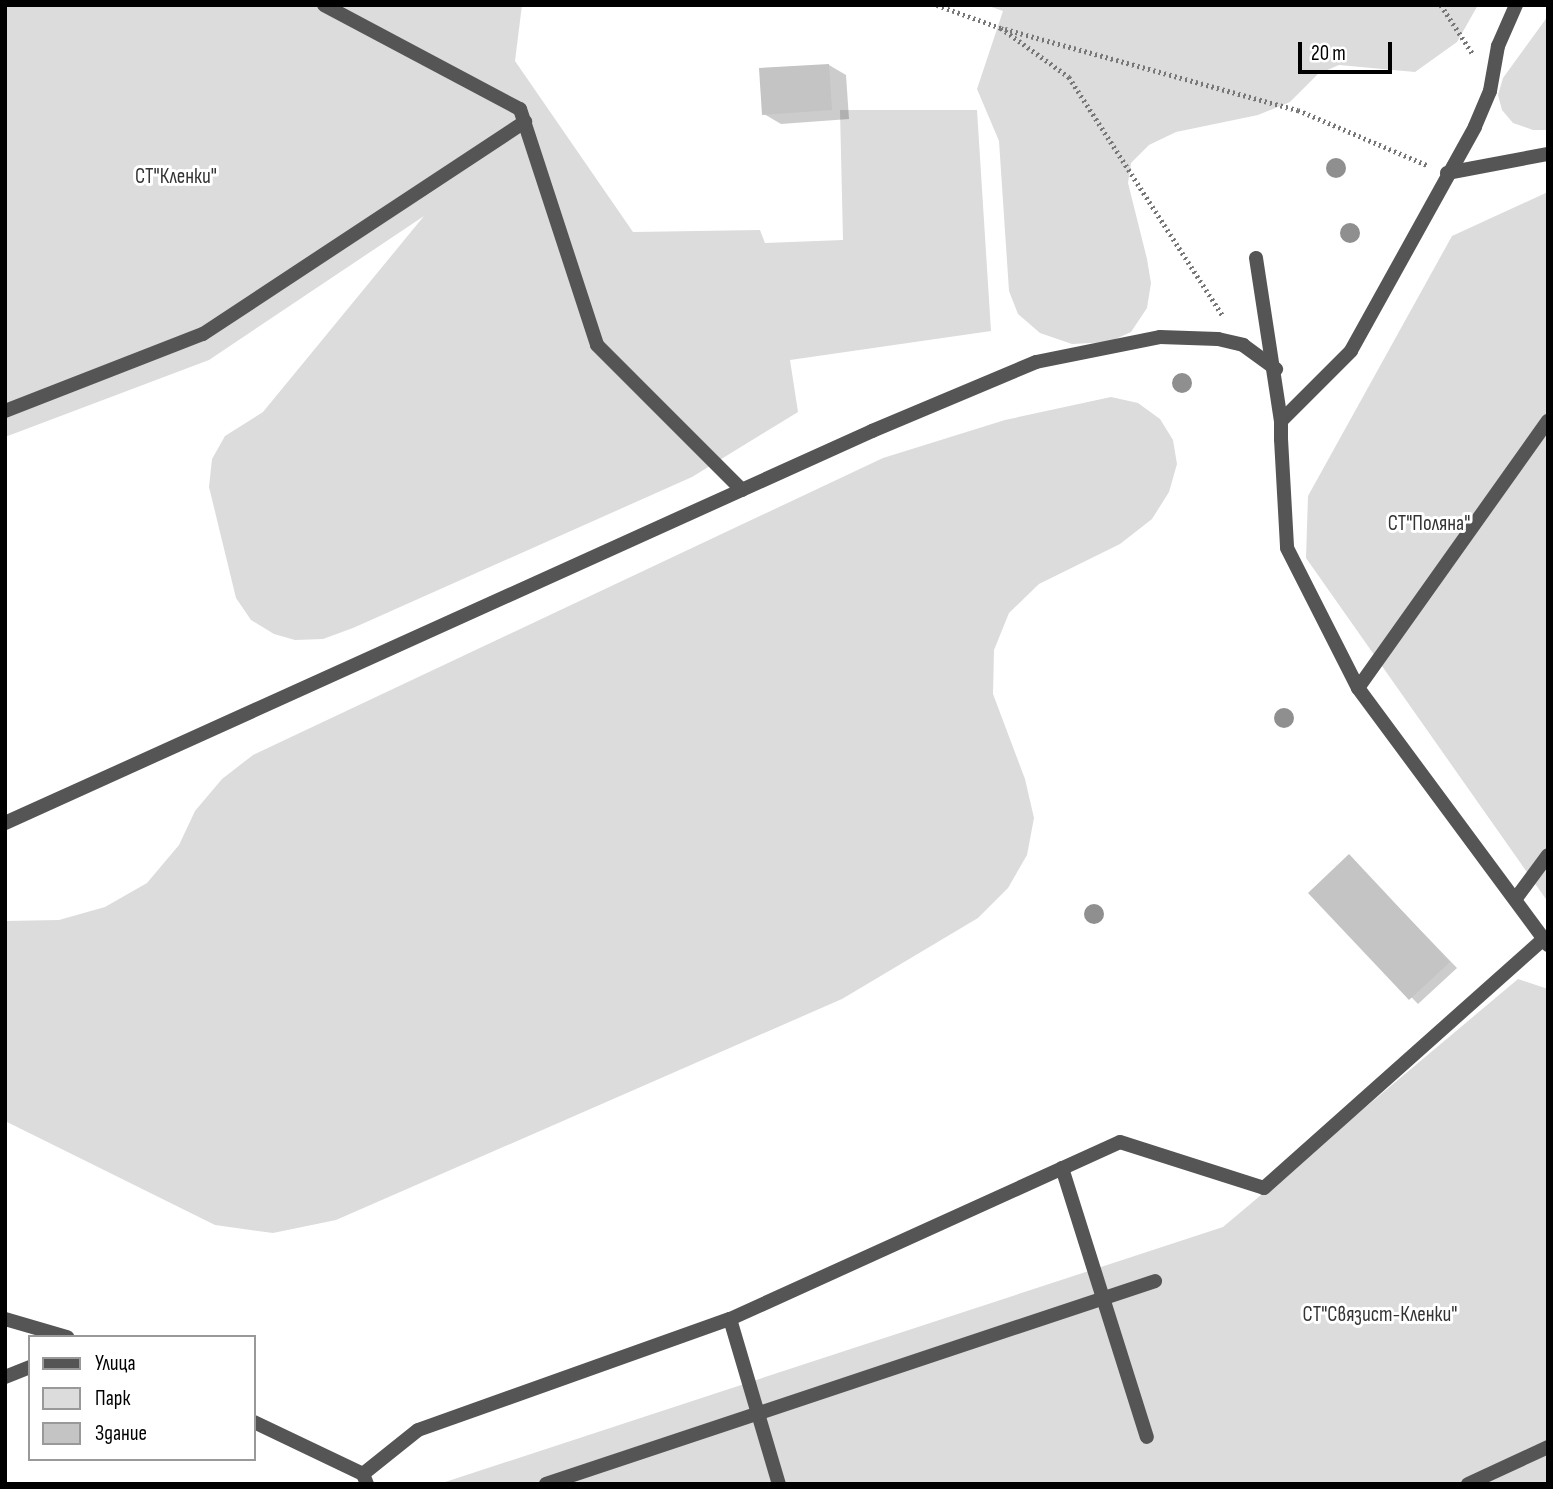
<!DOCTYPE html>
<html>
<head>
<meta charset="utf-8">
<style>
  body { margin:0 }
  #map { position:relative; width:1553px; height:1489px; overflow:hidden; background:#fff; font-family:"Sofia Sans Condensed",sans-serif }
  div>[style] { position:absolute }
  .green>* { inset:0; background:#dcdcdc }
  .shadow>* { inset:0; background:#0003 }
  .building>* { inset:0; background:#c4c4c4 }
  .path>* { height:4.5px; margin-top:-2.25px; transform-origin:0; background:repeating-linear-gradient(90deg,#777 0 2px,transparent 0 5.5px) }
  .service>* { height:14px; margin:-7px; padding:0 7px; transform-origin:7px; border-radius:7px; background:#555 }
  .minor>* { height:14px; margin:-7px; padding:0 7px; transform-origin:7px; border-radius:7px; background:#555 }
  .trees>* { width:20px; height:20px; margin:-10px; border-radius:50%; background:#8f8f8f }
  span { translate:-50% -50%; white-space:nowrap; text-align:center; line-height:1.15; -webkit-text-stroke:6px #fff; paint-order:stroke }
  .park-label { font-size:21px; color:#333 }
  .frame { position:absolute; inset:0; border:7px solid #000; pointer-events:none }
  .legend { position:absolute; left:28px; top:1335px; width:228px; height:126px; box-sizing:border-box; background:#fff; border:2px solid #999; margin:0; padding:9px 12px; list-style:none; font-size:21px; color:#000 }
  .legend li { display:flex; align-items:center; gap:14px; height:35px }
  .legend b { width:35px; border:2px solid #999 }
  .scale { position:absolute; left:1298px; top:42px; width:94px; height:32px; box-sizing:border-box; border:4px solid #000; border-top:0; padding-left:9px; font-size:21px; line-height:24px; white-space:nowrap; color:#000; -webkit-text-stroke:5px #fff; paint-order:stroke }
</style>
</head>
<body>
<div id="map">
  <div class="green">
    <div style="clip-path:polygon(5px 5px,522px 5px,515px 61px,633px 232px,760px 230px,765px 243px,843px 240px,840px 110px,977px 110px,991px 331px,790px 360px,798px 412px,692px 477px,353px 628px,323px 639px,295px 640px,274px 634px,251px 620px,236px 598px,209px 487px,212px 459px,225px 436px,263px 412px,424px 216px,209px 360px,5px 437px)"></div>
    <div style="clip-path:polygon(986px 5px,1478px 5px,1457px 42px,1415px 72px,1339px 65px,1318px 74px,1290px 102px,1258px 115px,1176px 132px,1149px 145px,1131px 163px,1128px 183px,1147px 259px,1151px 283px,1147px 308px,1131px 332px,1109px 342px,1072px 344px,1040px 333px,1018px 314px,1009px 291px,999px 141px,977px 89px,1003px 11px)"></div>
    <div style="clip-path:polygon(1548px 16px,1548px 130px,1533px 130px,1513px 123px,1502px 110px,1498px 95px,1503px 78px)"></div>
    <div style="clip-path:polygon(1548px 192px,1548px 902px,1306px 558px,1308px 496px,1452px 236px)"></div>
    <div style="clip-path:polygon(1111px 397px,1138px 403px,1160px 419px,1173px 440px,1177px 464px,1169px 492px,1152px 519px,1120px 544px,1039px 584px,1009px 613px,994px 650px,993px 694px,1025px 779px,1034px 818px,1027px 855px,1008px 888px,978px 918px,842px 999px,336px 1220px,273px 1233px,215px 1225px,5px 1121px,5px 921px,59px 920px,105px 907px,147px 883px,179px 845px,195px 811px,222px 779px,253px 755px,883px 458px,1005px 420px)"></div>
    <div style="clip-path:polygon(1518px 979px,1548px 989px,1548px 1484px,439px 1484px,1223px 1227px)"></div>
  </div>
  <div class="shadow">
    <div style="clip-path:polygon(829px 65px,846px 75px,849px 119px,781px 124px,764px 114px)"></div>
    <div style="clip-path:polygon(1349px 856px,1457px 968px,1418px 1004px,1310px 893px)"></div>
  </div>
  <div class="building">
    <div style="clip-path:polygon(829px 64px,832px 110px,762px 115px,759px 68px)"></div>
    <div style="clip-path:polygon(1349px 854px,1450px 962px,1409px 1000px,1308px 893px)"></div>
  </div>
  <div class="path">
    <div style="left:937px;top:5px;width:68px;rotate:19.8deg"></div>
    <div style="left:1001px;top:28px;width:84px;rotate:35.8deg"></div>
    <div style="left:1069px;top:77px;width:284px;rotate:57.2deg"></div>
    <div style="left:1441px;top:5px;width:59px;rotate:56.9deg"></div>
    <div style="left:1005px;top:29px;width:304px;rotate:15.5deg"></div>
    <div style="left:1298px;top:110px;width:142px;rotate:23.1deg"></div>
  </div>
  <div class="service">
    <div style="left:324px;top:5px;width:222px;rotate:28deg"></div>
    <div style="left:520px;top:109px;width:248px;rotate:71.9deg"></div>
    <div style="left:597px;top:345px;width:205px;rotate:45deg"></div>
    <div style="left:1447px;top:173px;width:103px;rotate:-10.7deg"></div>
    <div style="left:5px;top:411px;width:212px;rotate:-21.3deg"></div>
    <div style="left:203px;top:334px;width:386px;rotate:-33.4deg"></div>
    <div style="left:1358px;top:688px;width:328px;rotate:-54.6deg"></div>
    <div style="left:5px;top:823px;width:952px;rotate:-24.33deg"></div>
    <div style="left:872px;top:431px;width:178px;rotate:-22.8deg"></div>
    <div style="left:1036px;top:362px;width:126px;rotate:-11.4deg"></div>
    <div style="left:1160px;top:337px;width:58px;rotate:2deg"></div>
    <div style="left:1218px;top:339px;width:26px;rotate:13deg"></div>
    <div style="left:1243px;top:345px;width:41px;rotate:36deg"></div>
    <div style="left:1517px;top:897px;width:52px;rotate:-53.6deg"></div>
    <div style="left:1062px;top:1168px;width:282px;rotate:72.5deg"></div>
    <div style="left:5px;top:1319px;width:65px;rotate:16.2deg"></div>
    <div style="left:730px;top:1319px;width:172px;rotate:73.5deg"></div>
    <div style="left:5px;top:1377px;width:27px;rotate:-22deg"></div>
    <div style="left:254px;top:1422px;width:121px;rotate:25.5deg"></div>
    <div style="left:367px;top:1484px;width:11px;rotate:-112deg"></div>
    <div style="left:363px;top:1474px;width:70px;rotate:-38.7deg"></div>
    <div style="left:418px;top:1430px;width:331px;rotate:-19.6deg"></div>
    <div style="left:730px;top:1319px;width:428px;rotate:-24.4deg"></div>
    <div style="left:1120px;top:1142px;width:151px;rotate:17.7deg"></div>
    <div style="left:1264px;top:1188px;width:374px;rotate:-41.7deg"></div>
    <div style="left:546px;top:1484px;width:642px;rotate:-18.43deg"></div>
    <div style="left:1468px;top:1484px;width:88px;rotate:-24.8deg"></div>
  </div>
  <div class="minor">
    <div style="left:1516px;top:5px;width:45px;rotate:113.7deg"></div>
    <div style="left:1498px;top:46px;width:46px;rotate:100.1deg"></div>
    <div style="left:1490px;top:91px;width:39px;rotate:113deg"></div>
    <div style="left:1475px;top:127px;width:256px;rotate:119deg"></div>
    <div style="left:1351px;top:351px;width:99px;rotate:135deg"></div>
    <div style="left:1281px;top:421px;width:18px;rotate:90deg"></div>
    <div style="left:1281px;top:439px;width:109px;rotate:86.8deg"></div>
    <div style="left:1287px;top:548px;width:157px;rotate:63.1deg"></div>
    <div style="left:1358px;top:688px;width:320px;rotate:53.5deg"></div>
    <div style="left:1256px;top:258px;width:165px;rotate:81.3deg"></div>
  </div>
  <div class="trees">
    <div style="left:1336px;top:168px"></div>
    <div style="left:1350px;top:233px"></div>
    <div style="left:1182px;top:383px"></div>
    <div style="left:1284px;top:718px"></div>
    <div style="left:1094px;top:914px"></div>
  </div>
  <div class="park-label">
    <span style="left:176px;top:177px">СТ"Кленки"</span>
    <span style="left:1429px;top:524px">СТ"Поляна"</span>
    <span style="left:1380px;top:1315px">СТ"Связист-Кленки"</span>
  </div>
  <div class="frame"></div>
  <ul class="legend">
  <li><b style="height:9px;background:#555"></b>Улица</li>
  <li><b style="height:19px;background:#dcdcdc"></b>Парк</li>
  <li><b style="height:19px;background:#c4c4c4"></b>Здание</li>
  </ul>
  <div class="scale">20 m</div>
</div>
</body>
</html>
